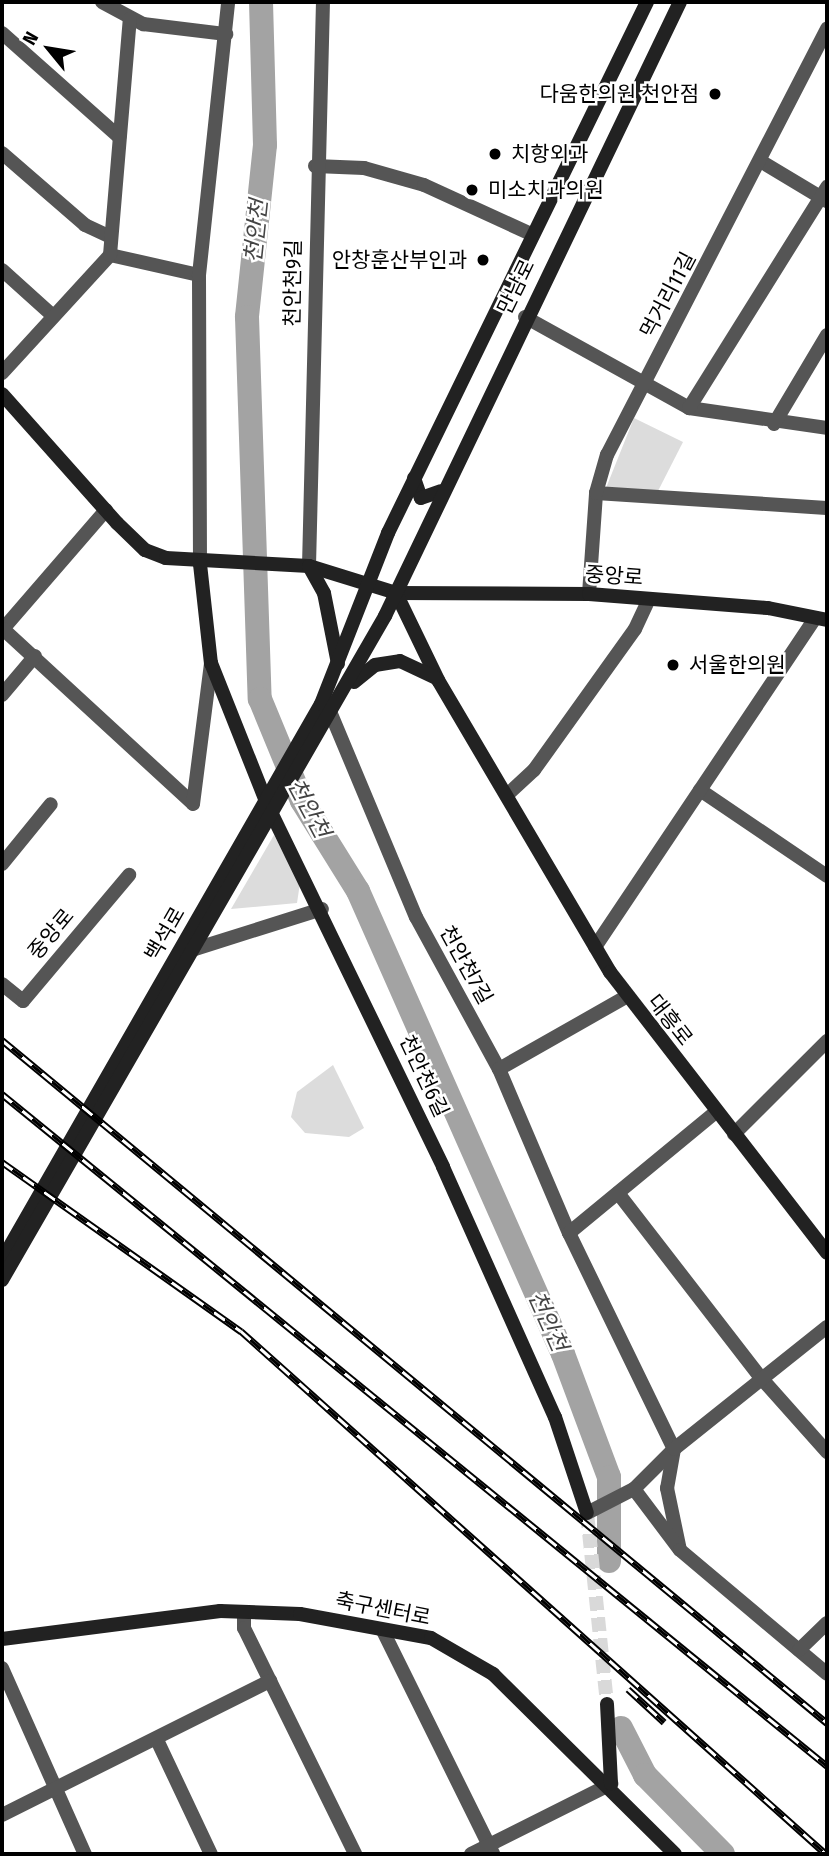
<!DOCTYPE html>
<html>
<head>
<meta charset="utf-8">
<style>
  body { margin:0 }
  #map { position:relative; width:829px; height:1856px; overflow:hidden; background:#fff; font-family:"Fira Sans Condensed","Noto Sans KR",sans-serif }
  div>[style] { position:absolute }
  .green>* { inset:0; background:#dcdcdc }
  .river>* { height:24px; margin:-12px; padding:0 12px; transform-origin:12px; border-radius:12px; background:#a3a3a3 }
  .secondary-tunnel>* { height:14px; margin-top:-7px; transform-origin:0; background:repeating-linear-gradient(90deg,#d9d9d9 0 14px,transparent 0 21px) }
  .street>* { height:14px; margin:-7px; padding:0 7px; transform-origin:7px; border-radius:7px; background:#555 }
  .secondary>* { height:14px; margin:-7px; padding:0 7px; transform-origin:7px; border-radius:7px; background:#222 }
  .rail>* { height:7px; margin-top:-3.5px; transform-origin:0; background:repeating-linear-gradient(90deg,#fff 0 13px,#000 0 26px); box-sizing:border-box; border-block:2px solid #000 }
  .dots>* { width:19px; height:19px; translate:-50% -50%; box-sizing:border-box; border:4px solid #fff; border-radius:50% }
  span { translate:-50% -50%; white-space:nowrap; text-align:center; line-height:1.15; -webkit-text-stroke:5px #fff; paint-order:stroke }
  .poi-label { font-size:21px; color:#000 }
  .right { translate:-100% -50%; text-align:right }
  .left { translate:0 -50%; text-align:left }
  .street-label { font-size:21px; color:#000 }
  .water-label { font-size:23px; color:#444; font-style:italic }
  .frame { position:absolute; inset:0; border:4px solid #000; pointer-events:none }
  .north { position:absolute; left:14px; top:14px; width:70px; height:70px; -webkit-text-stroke:5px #fff; paint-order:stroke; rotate:300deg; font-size:19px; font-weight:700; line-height:28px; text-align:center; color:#000 }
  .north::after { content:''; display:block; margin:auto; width:24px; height:32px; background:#000; clip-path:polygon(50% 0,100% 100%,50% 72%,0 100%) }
</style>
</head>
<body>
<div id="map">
  <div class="green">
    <div style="clip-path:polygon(634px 418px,683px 442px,658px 491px,606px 488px)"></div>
    <div style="clip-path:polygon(274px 835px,300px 883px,297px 903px,231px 909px)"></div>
    <div style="clip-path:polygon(333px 1065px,364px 1128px,349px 1137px,305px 1133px,291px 1117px,297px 1092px)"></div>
  </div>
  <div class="river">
    <div style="left:261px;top:2px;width:143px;rotate:88.4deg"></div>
    <div style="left:265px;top:145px;width:173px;rotate:96deg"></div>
    <div style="left:247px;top:317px;width:382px;rotate:88.1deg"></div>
    <div style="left:260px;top:699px;width:110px;rotate:67.6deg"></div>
    <div style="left:302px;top:801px;width:106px;rotate:58.1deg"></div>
    <div style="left:358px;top:891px;width:506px;rotate:66.12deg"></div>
    <div style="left:563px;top:1354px;width:131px;rotate:69.5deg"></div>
    <div style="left:609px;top:1477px;width:84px;rotate:90deg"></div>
    <div style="left:621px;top:1728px;width:53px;rotate:62.9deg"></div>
    <div style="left:645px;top:1775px;width:111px;rotate:45.4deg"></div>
  </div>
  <div class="secondary-tunnel">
    <div style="left:587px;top:1513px;width:192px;rotate:84deg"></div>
  </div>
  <div class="street">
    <div style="left:102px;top:2px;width:47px;rotate:28.2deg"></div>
    <div style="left:143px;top:24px;width:84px;rotate:6.9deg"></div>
    <div style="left:2px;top:33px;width:157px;rotate:41.6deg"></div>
    <div style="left:2px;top:153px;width:110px;rotate:40.9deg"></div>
    <div style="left:85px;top:225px;width:26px;rotate:25deg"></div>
    <div style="left:762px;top:162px;width:76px;rotate:31deg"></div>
    <div style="left:315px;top:166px;width:49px;rotate:2.3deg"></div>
    <div style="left:364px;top:168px;width:62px;rotate:15.8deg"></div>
    <div style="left:424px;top:185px;width:115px;rotate:24.6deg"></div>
    <div style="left:110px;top:255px;width:91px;rotate:12.7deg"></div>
    <div style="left:2px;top:270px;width:69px;rotate:42deg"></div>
    <div style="left:525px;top:317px;width:188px;rotate:29deg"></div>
    <div style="left:689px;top:408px;width:139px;rotate:8.2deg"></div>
    <div style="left:2px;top:373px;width:160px;rotate:-47.5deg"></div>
    <div style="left:110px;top:255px;width:237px;rotate:-85.2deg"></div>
    <div style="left:689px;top:408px;width:261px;rotate:-58deg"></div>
    <div style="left:774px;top:424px;width:104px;rotate:-59.2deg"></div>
    <div style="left:596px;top:493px;width:231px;rotate:3.7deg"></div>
    <div style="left:106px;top:510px;width:157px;rotate:130.9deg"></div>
    <div style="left:3px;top:629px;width:258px;rotate:42.6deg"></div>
    <div style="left:200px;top:564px;width:289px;rotate:-90.2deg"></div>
    <div style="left:199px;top:275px;width:275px;rotate:-83.9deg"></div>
    <div style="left:309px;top:566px;width:564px;rotate:-88.58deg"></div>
    <div style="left:589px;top:594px;width:101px;rotate:-86deg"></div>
    <div style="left:596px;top:493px;width:40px;rotate:-74deg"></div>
    <div style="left:607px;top:455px;width:480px;rotate:-62.7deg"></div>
    <div style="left:2px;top:695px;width:51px;rotate:-49.8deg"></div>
    <div style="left:331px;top:714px;width:220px;rotate:67.3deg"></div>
    <div style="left:416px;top:917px;width:173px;rotate:61.4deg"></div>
    <div style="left:499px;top:1069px;width:178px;rotate:66.9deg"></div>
    <div style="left:569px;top:1233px;width:240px;rotate:64.1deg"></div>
    <div style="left:674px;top:1449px;width:40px;rotate:100deg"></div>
    <div style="left:667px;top:1488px;width:63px;rotate:78.2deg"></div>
    <div style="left:700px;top:790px;width:153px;rotate:34.1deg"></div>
    <div style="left:507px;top:795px;width:37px;rotate:-43deg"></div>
    <div style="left:534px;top:770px;width:173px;rotate:-54.4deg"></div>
    <div style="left:635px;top:629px;width:33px;rotate:-65deg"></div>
    <div style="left:193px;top:804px;width:142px;rotate:-82.7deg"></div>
    <div style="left:2px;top:864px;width:77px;rotate:-50.8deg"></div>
    <div style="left:595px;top:947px;width:396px;rotate:-56.2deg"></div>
    <div style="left:195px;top:949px;width:133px;rotate:-17.5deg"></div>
    <div style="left:2px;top:984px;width:27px;rotate:39deg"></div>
    <div style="left:23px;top:1001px;width:165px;rotate:-49.9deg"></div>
    <div style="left:499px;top:1069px;width:146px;rotate:-29.6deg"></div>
    <div style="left:734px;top:1134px;width:132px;rotate:-45deg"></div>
    <div style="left:618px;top:1193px;width:235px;rotate:52.3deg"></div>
    <div style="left:762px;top:1379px;width:98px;rotate:48.3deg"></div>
    <div style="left:569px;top:1233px;width:190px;rotate:-39.5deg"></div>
    <div style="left:634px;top:1489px;width:57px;rotate:-45deg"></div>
    <div style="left:674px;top:1449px;width:196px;rotate:-38.6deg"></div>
    <div style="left:587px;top:1513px;width:53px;rotate:-27.1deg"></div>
    <div style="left:634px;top:1489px;width:76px;rotate:53deg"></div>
    <div style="left:680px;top:1550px;width:192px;rotate:40.1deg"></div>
    <div style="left:244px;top:1613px;width:15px;rotate:90deg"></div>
    <div style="left:244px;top:1628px;width:252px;rotate:63.8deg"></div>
    <div style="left:383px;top:1631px;width:249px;rotate:63.7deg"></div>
    <div style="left:799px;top:1650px;width:39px;rotate:-44deg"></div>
    <div style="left:2px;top:1668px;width:204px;rotate:66deg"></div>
    <div style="left:157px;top:1740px;width:126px;rotate:64.7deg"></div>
    <div style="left:2px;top:1815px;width:300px;rotate:-26.6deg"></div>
    <div style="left:471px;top:1854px;width:157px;rotate:-26.6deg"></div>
  </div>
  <div class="secondary">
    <div style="left:2px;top:394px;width:173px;rotate:48.3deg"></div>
    <div style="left:117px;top:523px;width:39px;rotate:44deg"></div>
    <div style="left:145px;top:550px;width:22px;rotate:21deg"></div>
    <div style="left:166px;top:558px;width:143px;rotate:3.2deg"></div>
    <div style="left:309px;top:566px;width:91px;rotate:17.2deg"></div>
    <div style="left:396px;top:593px;width:193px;rotate:0.3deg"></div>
    <div style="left:589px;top:594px;width:180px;rotate:4.5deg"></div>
    <div style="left:768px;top:608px;width:60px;rotate:11.5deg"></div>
    <div style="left:414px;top:478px;width:21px;rotate:71deg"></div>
    <div style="left:421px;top:498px;width:21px;rotate:-19deg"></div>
    <div style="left:200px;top:564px;width:100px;rotate:83.7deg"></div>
    <div style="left:211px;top:663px;width:154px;rotate:68.3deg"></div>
    <div style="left:268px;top:806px;width:401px;rotate:64.1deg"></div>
    <div style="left:443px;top:1167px;width:274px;rotate:65.9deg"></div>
    <div style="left:555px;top:1417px;width:101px;rotate:71.6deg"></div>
    <div style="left:309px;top:566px;width:31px;rotate:61deg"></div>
    <div style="left:324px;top:593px;width:72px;rotate:78.8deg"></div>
    <div style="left:396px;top:593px;width:97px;rotate:64.2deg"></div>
    <div style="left:438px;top:680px;width:339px;rotate:59.5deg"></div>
    <div style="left:610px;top:972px;width:355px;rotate:52.3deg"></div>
    <div style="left:354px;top:682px;width:27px;rotate:-39deg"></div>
    <div style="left:375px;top:665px;width:25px;rotate:-9deg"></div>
    <div style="left:400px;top:661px;width:38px;rotate:25deg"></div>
    <div style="left:2px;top:1260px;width:641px;rotate:-60.16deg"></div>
    <div style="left:321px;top:704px;width:184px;rotate:-68.6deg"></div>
    <div style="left:388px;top:533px;width:591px;rotate:-64deg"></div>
    <div style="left:2px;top:1280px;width:767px;rotate:-60.02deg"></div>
    <div style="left:385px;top:616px;width:681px;rotate:-64.34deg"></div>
    <div style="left:2px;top:1639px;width:220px;rotate:-7.3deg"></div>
    <div style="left:220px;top:1611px;width:80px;rotate:2.1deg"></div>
    <div style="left:300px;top:1614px;width:133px;rotate:10.4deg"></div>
    <div style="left:431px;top:1638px;width:72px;rotate:30.1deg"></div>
    <div style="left:493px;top:1674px;width:256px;rotate:44.7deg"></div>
    <div style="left:607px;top:1704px;width:80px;rotate:87.1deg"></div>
  </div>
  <div class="rail">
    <div style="left:2px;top:1040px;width:1071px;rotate:39.62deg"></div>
    <div style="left:2px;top:1094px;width:1064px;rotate:39.16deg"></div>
    <div style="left:2px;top:1162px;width:293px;rotate:35.3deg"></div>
    <div style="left:241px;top:1331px;width:785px;rotate:41.8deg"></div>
    <div style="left:628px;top:1689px;width:49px;rotate:42.5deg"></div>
  </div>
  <div class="dots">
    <div style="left:715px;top:94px;background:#000"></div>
    <div style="left:495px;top:154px;background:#000"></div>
    <div style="left:472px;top:190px;background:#000"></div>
    <div style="left:483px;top:260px;background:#000"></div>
    <div style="left:673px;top:665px;background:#000"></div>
  </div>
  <div class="poi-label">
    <span class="right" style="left:699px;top:94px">다움한의원 천안점</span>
    <span class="left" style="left:511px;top:154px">치항외과</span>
    <span class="left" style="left:488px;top:190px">미소치과의원</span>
    <span class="right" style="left:467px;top:260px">안창훈산부인과</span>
    <span class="left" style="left:689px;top:665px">서울한의원</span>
  </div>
  <div class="street-label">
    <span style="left:293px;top:283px;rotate:-89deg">천안천9길</span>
    <span style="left:516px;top:287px;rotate:-64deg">만남로</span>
    <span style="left:668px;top:295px;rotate:-62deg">먹거리11길</span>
    <span style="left:614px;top:576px;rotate:4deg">중앙로</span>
    <span style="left:51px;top:934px;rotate:-50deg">중앙로</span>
    <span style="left:165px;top:934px;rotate:-60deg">백석로</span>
    <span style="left:466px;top:965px;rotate:61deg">천안천7길</span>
    <span style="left:670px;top:1020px;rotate:52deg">대흥로</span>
    <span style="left:424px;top:1076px;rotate:65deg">천안천6길</span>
    <span style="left:383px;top:1609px;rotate:11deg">축구센터로</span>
  </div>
  <div class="water-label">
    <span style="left:256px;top:231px;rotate:-84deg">천안천</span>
    <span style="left:309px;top:808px;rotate:62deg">천안천</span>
    <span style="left:548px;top:1321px;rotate:66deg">천안천</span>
  </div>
  <div class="frame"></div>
  <div class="north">N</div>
</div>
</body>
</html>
